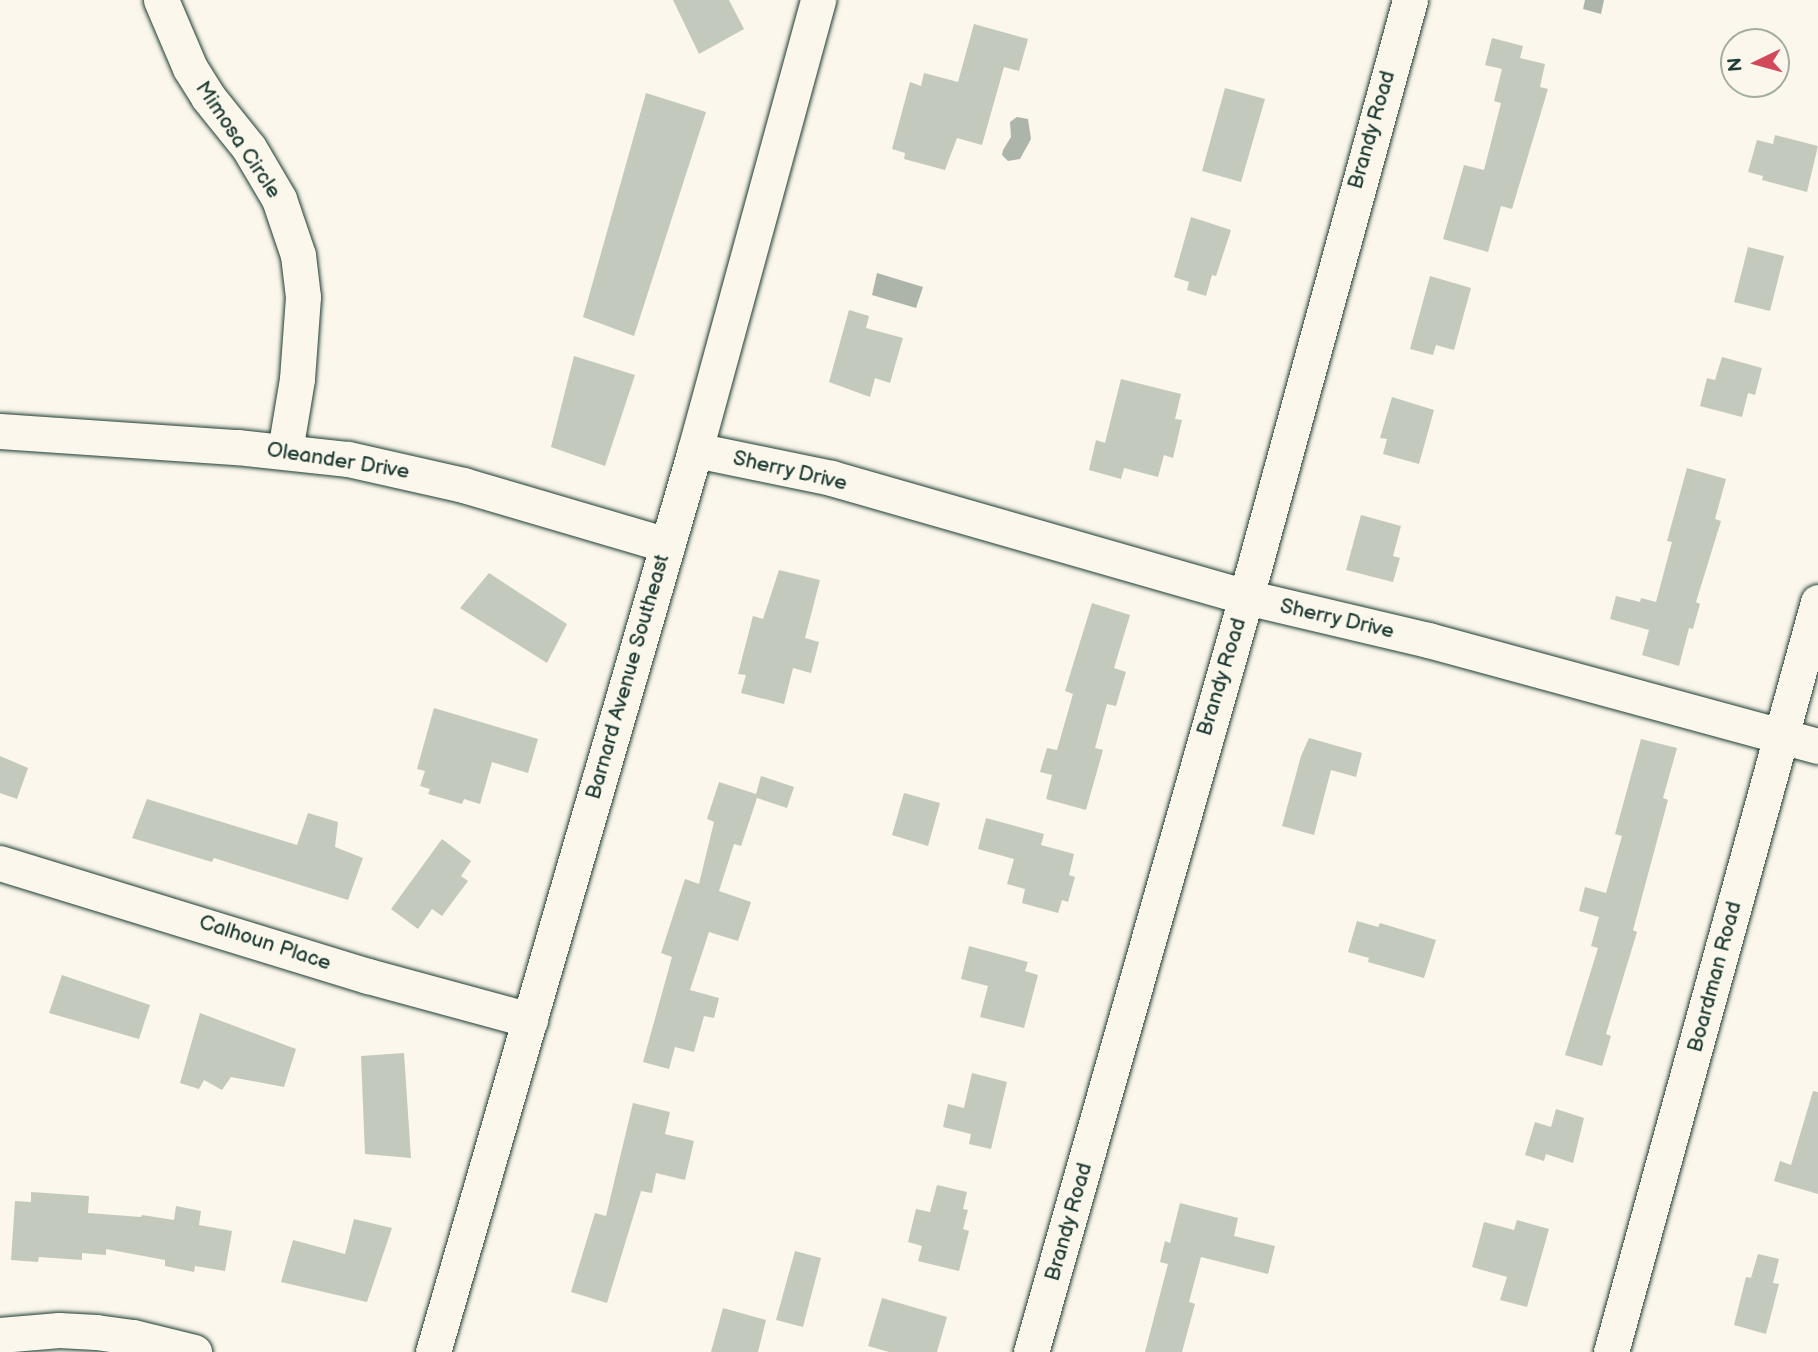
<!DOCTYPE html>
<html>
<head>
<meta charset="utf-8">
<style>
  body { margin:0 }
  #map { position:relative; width:1818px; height:1352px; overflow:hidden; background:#fbf7ec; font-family:"Balsamiq Sans",sans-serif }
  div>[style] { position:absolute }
  .water>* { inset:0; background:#adb4aa }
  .building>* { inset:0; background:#c4c9be }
  .roads { filter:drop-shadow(0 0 2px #1f3d34) drop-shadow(0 0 2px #1f3d34) }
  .minor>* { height:35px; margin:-17.5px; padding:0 17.5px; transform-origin:17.5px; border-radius:17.5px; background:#fbf7ec }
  span { translate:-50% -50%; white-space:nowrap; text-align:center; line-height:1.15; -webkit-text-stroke:5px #fbf7ec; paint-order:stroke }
  .street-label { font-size:21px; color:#1f3d34 }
  .north { position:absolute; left:1720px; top:28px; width:70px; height:70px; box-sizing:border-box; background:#fbf7ec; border:2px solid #a3ada2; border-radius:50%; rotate:265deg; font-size:19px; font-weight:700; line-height:28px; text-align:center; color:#1f3d34 }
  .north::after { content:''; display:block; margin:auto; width:24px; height:32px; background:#d1495b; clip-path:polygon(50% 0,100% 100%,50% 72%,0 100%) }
</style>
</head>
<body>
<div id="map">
  <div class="water">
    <div style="clip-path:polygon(1585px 0,1604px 0,1601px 14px,1583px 9px)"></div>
    <div style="clip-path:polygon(1017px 117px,1028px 119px,1031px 139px,1020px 159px,1008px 161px,1002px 155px,1003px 150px,1011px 137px,1010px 122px)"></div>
    <div style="clip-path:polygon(877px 273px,923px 287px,916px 308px,872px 295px)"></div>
  </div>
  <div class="building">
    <div style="clip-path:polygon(673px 0,729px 0,744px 29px,699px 54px)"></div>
    <div style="clip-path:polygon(974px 24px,1028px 39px,1019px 71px,1004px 67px,982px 145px,957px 138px,945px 170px,904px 159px,905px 153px,892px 149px,910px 82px,921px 86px,924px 73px,958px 82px)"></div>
    <div style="clip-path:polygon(1492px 38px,1523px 46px,1520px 58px,1545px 64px,1540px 87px,1548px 89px,1512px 209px,1501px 206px,1488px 252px,1443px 239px,1464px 165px,1484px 170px,1501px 103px,1494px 101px,1502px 69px,1485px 65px)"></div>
    <div style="clip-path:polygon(1225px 88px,1265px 99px,1241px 182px,1202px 171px)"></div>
    <div style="clip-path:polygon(646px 93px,706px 112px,634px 336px,583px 317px)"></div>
    <div style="clip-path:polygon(1775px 135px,1818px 146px,1807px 192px,1762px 180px,1763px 176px,1748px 172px,1757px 140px,1773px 144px)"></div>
    <div style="clip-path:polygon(1191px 217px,1231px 230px,1216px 276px,1212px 275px,1206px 296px,1187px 290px,1189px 282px,1174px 277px)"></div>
    <div style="clip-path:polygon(1748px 247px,1784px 256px,1770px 311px,1734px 302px)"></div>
    <div style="clip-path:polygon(1430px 276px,1471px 288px,1454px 350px,1436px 345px,1433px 355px,1410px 349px)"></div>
    <div style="clip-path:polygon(849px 310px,869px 316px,866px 328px,903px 338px,890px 383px,875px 378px,870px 397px,829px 382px)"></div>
    <div style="clip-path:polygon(574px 356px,635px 375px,605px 466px,551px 447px)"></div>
    <div style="clip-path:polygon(1722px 357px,1762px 368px,1755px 395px,1748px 393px,1742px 417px,1700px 406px,1707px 378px,1715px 380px)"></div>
    <div style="clip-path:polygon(1121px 379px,1181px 394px,1175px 419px,1182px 420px,1173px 458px,1164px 455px,1158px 477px,1124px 468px,1121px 479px,1089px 470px,1096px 440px,1105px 443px)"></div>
    <div style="clip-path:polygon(1392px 397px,1434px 410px,1419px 464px,1383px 454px,1387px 439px,1380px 438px)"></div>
    <div style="clip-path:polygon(1687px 468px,1726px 479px,1715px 519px,1721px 521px,1696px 602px,1700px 604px,1693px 629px,1689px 628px,1679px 666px,1642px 655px,1649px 630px,1610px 619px,1616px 596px,1640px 602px,1641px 598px,1656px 602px,1672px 542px,1667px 541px)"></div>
    <div style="clip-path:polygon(1361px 515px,1401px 526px,1393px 556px,1400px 558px,1393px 582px,1346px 570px)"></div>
    <div style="clip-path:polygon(779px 570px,820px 580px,805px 638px,819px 642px,811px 673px,793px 668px,784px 704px,741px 693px,746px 675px,738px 674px,753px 616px,763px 619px)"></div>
    <div style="clip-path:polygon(489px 573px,567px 624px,547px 663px,460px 608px)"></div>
    <div style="clip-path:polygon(1092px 603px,1130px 615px,1114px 668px,1126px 672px,1116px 706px,1107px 704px,1095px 748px,1103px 750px,1086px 810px,1046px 799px,1052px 775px,1040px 772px,1047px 748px,1057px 750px,1073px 694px,1065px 691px)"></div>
    <div style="clip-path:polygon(434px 708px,538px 739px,528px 773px,492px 762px,480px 804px,464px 799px,462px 804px,428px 794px,430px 789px,420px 786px,425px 771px,417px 769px)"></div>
    <div style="clip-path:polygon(1309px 738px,1362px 753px,1356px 777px,1331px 770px,1314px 835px,1282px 826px,1301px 756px)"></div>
    <div style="clip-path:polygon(1641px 739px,1677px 748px,1663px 798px,1668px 800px,1633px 930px,1637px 932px,1606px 1034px,1611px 1036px,1602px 1066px,1565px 1055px,1598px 948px,1591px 946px,1599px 917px,1579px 911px,1585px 887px,1606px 893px,1622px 836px,1615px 834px)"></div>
    <div style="clip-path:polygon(0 756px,28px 768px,17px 799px,0 793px)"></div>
    <div style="clip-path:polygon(761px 776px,794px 787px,787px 808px,757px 798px,741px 846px,734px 844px,719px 891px,751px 902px,738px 941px,709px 932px,690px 990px,719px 998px,714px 1018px,704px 1016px,694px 1052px,675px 1047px,669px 1069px,643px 1062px,672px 957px,661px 953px,685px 879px,699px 884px,714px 822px,707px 819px,719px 782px,756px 794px)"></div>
    <div style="clip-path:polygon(904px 793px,940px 803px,928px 846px,892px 835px)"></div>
    <div style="clip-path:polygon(147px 799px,297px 845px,308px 813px,338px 822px,335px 847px,363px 858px,348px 900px,214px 858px,212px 862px,132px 838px)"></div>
    <div style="clip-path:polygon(986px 818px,1044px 834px,1041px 845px,1074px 854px,1069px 875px,1075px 877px,1068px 902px,1062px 900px,1058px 913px,1022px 903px,1025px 889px,1007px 884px,1014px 859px,978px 849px)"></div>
    <div style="clip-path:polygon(442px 839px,471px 861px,461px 876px,468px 881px,442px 916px,432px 909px,418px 929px,391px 909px)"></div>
    <div style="clip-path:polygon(1357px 921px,1378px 927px,1380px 923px,1436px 940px,1424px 978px,1368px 962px,1369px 958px,1348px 952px)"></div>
    <div style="clip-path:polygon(969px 946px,1028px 962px,1025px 971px,1038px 975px,1024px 1028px,980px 1017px,988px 986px,961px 979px)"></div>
    <div style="clip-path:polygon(62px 975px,150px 1005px,139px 1039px,49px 1013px)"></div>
    <div style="clip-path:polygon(200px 1013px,296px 1049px,284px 1087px,231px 1077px,222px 1090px,204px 1080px,199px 1089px,180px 1083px)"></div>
    <div style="clip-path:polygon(404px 1053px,411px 1158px,365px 1154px,361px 1056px)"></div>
    <div style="clip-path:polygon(972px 1073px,1007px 1082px,991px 1149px,969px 1144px,971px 1134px,943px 1127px,948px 1104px,964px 1108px)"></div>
    <div style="clip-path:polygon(1813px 1091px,1818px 1092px,1818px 1194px,1774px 1181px,1780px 1161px,1791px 1165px)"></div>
    <div style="clip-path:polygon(633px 1103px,670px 1112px,665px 1134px,694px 1141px,685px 1180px,656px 1173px,652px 1193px,641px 1191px,607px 1303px,571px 1292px,595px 1213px,606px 1216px)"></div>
    <div style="clip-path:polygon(1556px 1109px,1584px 1118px,1573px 1163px,1546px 1154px,1544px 1161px,1525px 1155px,1535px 1122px,1551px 1127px)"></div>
    <div style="clip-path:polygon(937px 1185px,967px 1192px,963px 1209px,968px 1210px,963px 1229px,969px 1231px,959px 1271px,918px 1261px,922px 1246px,908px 1242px,916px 1209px,930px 1212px)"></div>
    <div style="clip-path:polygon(31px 1192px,89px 1196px,88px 1213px,141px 1217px,142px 1215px,174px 1220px,176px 1206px,201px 1211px,199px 1225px,232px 1231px,225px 1271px,195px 1266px,194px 1272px,165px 1266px,165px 1260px,106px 1249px,106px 1255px,82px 1253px,82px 1260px,39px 1257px,38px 1262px,11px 1260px,15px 1201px,31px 1202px)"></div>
    <div style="clip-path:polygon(1180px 1203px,1238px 1218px,1234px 1236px,1275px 1246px,1268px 1274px,1201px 1257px,1189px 1302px,1195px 1304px,1182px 1352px,1145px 1352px,1168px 1264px,1160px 1262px,1165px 1241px,1170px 1243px)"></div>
    <div style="clip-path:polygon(354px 1219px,392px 1228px,367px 1302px,281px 1282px,293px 1240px,345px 1254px)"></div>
    <div style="clip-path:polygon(1517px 1220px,1549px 1229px,1527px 1307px,1500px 1300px,1507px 1277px,1472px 1267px,1484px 1222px,1514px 1230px)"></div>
    <div style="clip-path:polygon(795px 1251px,821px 1258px,803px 1327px,776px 1320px)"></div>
    <div style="clip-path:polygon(1758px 1254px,1779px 1259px,1773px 1283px,1779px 1284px,1766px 1334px,1734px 1325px,1746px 1277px,1751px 1278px)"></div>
    <div style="clip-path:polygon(882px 1298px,947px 1317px,937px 1352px,889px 1352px,868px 1346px)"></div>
    <div style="clip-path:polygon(723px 1308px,766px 1320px,758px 1352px,711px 1352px)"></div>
  </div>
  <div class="roads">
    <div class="minor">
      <div style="left:161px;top:0;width:74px;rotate:66.9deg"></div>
      <div style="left:190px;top:68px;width:34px;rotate:58deg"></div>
      <div style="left:208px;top:97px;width:65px;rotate:51.2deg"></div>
      <div style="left:249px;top:148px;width:59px;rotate:59.5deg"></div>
      <div style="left:279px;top:199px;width:59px;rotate:71.3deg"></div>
      <div style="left:298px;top:255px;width:42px;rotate:83.2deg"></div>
      <div style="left:303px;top:297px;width:82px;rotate:94.2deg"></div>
      <div style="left:297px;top:379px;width:73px;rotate:99.5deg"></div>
      <div style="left:0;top:431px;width:238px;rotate:3.9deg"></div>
      <div style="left:237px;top:447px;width:112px;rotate:6.2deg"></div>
      <div style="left:348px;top:459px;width:118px;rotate:12.7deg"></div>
      <div style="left:463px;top:485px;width:213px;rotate:16.4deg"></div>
      <div style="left:695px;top:450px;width:139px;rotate:11.6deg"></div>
      <div style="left:831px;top:478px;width:432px;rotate:16deg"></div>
      <div style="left:1246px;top:597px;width:187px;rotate:13.3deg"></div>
      <div style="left:1428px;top:640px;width:404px;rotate:15.2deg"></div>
      <div style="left:0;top:863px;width:385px;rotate:17.1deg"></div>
      <div style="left:368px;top:976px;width:168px;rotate:15.2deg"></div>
      <div style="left:0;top:1335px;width:59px;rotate:-4.8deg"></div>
      <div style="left:59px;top:1330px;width:37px;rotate:3deg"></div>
      <div style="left:96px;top:1332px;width:37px;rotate:8deg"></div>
      <div style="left:133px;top:1337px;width:63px;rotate:13.8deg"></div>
      <div style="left:433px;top:1352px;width:939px;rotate:-73.8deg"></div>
      <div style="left:695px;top:450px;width:467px;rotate:-74.7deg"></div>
      <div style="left:1031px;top:1352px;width:785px;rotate:-74.1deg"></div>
      <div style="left:1246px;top:597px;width:619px;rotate:-74.64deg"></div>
      <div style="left:1611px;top:1352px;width:778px;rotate:-74.57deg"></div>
    </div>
  </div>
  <div class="street-label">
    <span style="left:1372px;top:130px;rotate:-74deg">Brandy Road</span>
    <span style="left:238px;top:140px;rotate:56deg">Mimosa Circle</span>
    <span style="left:338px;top:461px;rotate:9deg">Oleander Drive</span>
    <span style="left:790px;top:471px;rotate:13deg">Sherry Drive</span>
    <span style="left:1337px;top:619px;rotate:13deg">Sherry Drive</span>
    <span style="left:628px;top:677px;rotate:-74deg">Barnard Avenue Southeast</span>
    <span style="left:1222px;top:677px;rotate:-73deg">Brandy Road</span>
    <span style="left:265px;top:943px;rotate:18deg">Calhoun Place</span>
    <span style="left:1715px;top:977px;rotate:-75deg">Boardman Road</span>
    <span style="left:1069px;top:1222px;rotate:-74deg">Brandy Road</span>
  </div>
  <div class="north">N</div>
</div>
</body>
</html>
